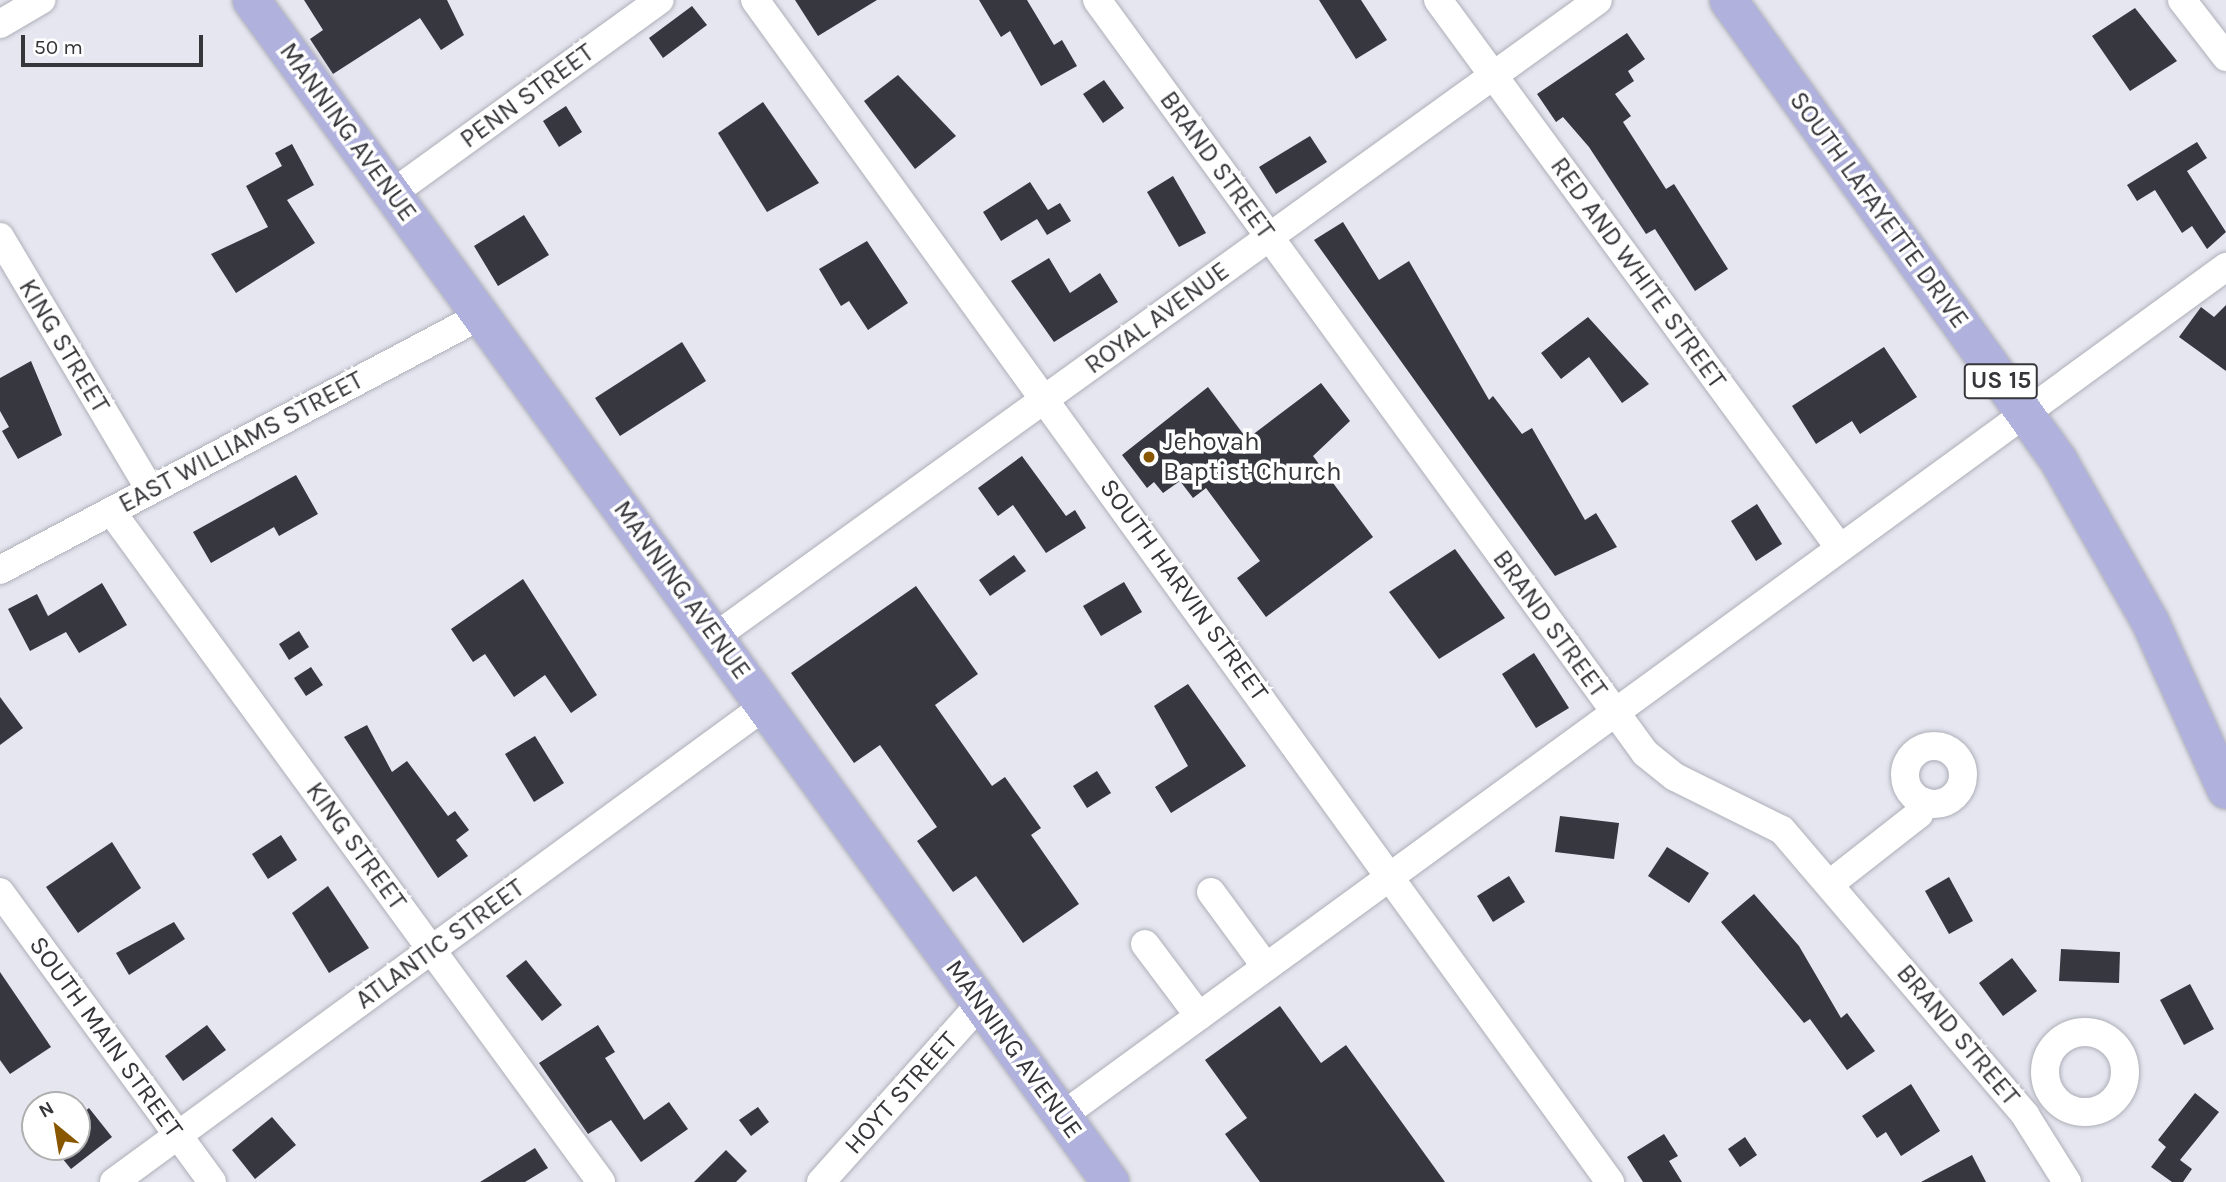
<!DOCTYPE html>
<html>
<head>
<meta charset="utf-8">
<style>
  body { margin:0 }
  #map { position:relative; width:2226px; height:1182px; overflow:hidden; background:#e5e6f0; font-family:Karla,sans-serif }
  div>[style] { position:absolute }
  .building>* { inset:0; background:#36373f }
  .roads { filter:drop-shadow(0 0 2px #aeafb8) drop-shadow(0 0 2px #aeafb8) }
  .minor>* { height:28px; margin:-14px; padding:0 14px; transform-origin:14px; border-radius:14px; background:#fff }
  .minor>.ring { margin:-14px; padding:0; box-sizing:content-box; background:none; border:28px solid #fff; border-radius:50% }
  .major>* { height:37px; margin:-18.5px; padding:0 18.5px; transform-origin:18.5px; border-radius:18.5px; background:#b0b2dd }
  .dots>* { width:19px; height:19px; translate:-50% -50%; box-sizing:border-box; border:4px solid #fff; border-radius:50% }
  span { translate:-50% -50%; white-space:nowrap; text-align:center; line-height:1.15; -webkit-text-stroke:7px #fff; paint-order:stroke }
  .shield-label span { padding:2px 5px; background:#fff; border:2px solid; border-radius:5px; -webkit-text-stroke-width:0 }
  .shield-label { font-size:24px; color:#36363a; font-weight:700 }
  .street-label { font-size:26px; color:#36363a }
  .poi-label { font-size:26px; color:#36363a }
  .left { translate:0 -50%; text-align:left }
  .north { position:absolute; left:21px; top:1091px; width:70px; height:70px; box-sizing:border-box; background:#fff; border:2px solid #afafb0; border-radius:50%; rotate:330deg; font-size:19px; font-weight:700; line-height:28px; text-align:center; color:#36363a }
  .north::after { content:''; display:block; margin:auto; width:24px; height:32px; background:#895700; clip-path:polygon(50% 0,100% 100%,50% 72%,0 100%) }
  .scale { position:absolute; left:21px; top:35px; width:182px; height:32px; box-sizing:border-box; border:4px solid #36363a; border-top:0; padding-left:9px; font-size:21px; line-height:24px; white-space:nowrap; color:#36363a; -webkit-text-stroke:5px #fff; paint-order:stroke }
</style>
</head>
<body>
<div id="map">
  <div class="building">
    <div style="clip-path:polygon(304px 0,447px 0,464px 35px,441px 50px,420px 18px,333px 74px,310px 39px,323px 30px)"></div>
    <div style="clip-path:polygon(795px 0,877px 0,818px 36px)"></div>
    <div style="clip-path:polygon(979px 0,1027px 0,1054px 45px,1062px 40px,1077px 66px,1041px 86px,1010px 31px,1001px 37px)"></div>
    <div style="clip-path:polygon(1319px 0,1361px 0,1387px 40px,1356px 59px)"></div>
    <div style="clip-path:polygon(692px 6px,707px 25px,663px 58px,649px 38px)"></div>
    <div style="clip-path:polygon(2135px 8px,2177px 61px,2130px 91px,2092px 36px)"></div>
    <div style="clip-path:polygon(1627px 33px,1645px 59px,1628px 71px,1634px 81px,1615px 94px,1631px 116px,1623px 122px,1666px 189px,1674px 184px,1728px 269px,1695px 291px,1655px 229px,1646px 234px,1589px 147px,1563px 117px,1556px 122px,1537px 94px)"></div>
    <div style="clip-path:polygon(898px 75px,956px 136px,915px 169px,864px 101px)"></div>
    <div style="clip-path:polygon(1104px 80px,1124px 108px,1103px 123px,1083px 94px)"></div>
    <div style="clip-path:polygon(763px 102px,819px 183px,767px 212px,718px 133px)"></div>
    <div style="clip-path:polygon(566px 106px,582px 132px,559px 147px,543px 121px)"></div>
    <div style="clip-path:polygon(1310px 136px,1327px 162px,1276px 194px,1259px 167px)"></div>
    <div style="clip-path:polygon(2197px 142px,2207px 158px,2187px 171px,2226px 232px,2207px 249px,2192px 226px,2182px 233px,2155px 190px,2137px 201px,2127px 185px)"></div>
    <div style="clip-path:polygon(292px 144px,314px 185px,287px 200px,315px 243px,236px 293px,211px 254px,268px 227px,246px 186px,282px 166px,275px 153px)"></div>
    <div style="clip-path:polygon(1173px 176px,1206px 233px,1179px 247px,1147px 192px)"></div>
    <div style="clip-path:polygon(1030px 182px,1048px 210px,1060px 203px,1071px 221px,1047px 235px,1037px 219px,1001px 241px,983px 212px)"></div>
    <div style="clip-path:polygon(524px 215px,549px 255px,498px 286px,474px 246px)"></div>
    <div style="clip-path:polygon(1343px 222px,1379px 280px,1409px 261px,1489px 400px,1493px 396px,1522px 434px,1532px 428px,1585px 520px,1596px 513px,1617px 547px,1555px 576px,1314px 240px)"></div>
    <div style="clip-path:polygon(867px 241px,908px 303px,868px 330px,849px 301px,841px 306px,819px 269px)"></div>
    <div style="clip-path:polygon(1049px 258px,1070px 293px,1100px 273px,1118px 302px,1054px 342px,1011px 281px)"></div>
    <div style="clip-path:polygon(2226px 305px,2226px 371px,2179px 337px,2201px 307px,2214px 317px)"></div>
    <div style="clip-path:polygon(1588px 317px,1649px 384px,1622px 403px,1589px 357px,1561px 379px,1541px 353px)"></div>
    <div style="clip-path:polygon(682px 342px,706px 381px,620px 436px,595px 398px)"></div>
    <div style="clip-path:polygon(1884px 347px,1917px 397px,1860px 434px,1852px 421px,1816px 444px,1792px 406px)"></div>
    <div style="clip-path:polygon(31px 361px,62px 435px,18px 459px,2px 431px,9px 427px,0 411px,0 378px)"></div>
    <div style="clip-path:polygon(1321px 383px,1350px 421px,1313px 456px,1373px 537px,1266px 617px,1237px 578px,1260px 561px,1206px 488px,1193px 498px,1180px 481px,1163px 493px,1154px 482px,1147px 488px,1122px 455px,1208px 387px,1247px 439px)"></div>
    <div style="clip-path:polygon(1022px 456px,1066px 516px,1075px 510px,1086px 528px,1046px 553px,1013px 505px,998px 516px,978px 488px)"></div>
    <div style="clip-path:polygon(296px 475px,318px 514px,279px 536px,274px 527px,211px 563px,193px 532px)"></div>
    <div style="clip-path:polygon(1757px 504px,1782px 544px,1756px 561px,1731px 521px)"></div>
    <div style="clip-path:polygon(1455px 549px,1505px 618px,1439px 659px,1389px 592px)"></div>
    <div style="clip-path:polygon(1014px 555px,1026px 571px,990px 596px,979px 580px)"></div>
    <div style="clip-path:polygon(523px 579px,597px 695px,571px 713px,545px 675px,514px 697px,485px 654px,473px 662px,451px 629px)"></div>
    <div style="clip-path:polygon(1124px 582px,1142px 612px,1101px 636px,1083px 606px)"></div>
    <div style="clip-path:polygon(102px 583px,127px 625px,79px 653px,66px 632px,30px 651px,8px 609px,37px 594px,48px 616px)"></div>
    <div style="clip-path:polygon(916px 586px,978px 674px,935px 705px,992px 786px,1005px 777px,1041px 828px,1031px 835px,1079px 904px,1023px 943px,976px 876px,953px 892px,917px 841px,937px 827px,880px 745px,854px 763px,791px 673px)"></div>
    <div style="clip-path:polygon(299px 631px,309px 647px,289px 660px,279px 644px)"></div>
    <div style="clip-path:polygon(1534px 653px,1569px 708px,1536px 728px,1502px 674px)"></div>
    <div style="clip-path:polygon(311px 667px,323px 685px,306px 696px,294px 678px)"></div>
    <div style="clip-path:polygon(1188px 684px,1246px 766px,1171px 813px,1155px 787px,1188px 766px,1154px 706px)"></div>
    <div style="clip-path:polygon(0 697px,23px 728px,0 745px)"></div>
    <div style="clip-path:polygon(367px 725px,392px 772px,407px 761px,448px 816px,455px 811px,469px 830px,456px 840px,468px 856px,438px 878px,344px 737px)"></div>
    <div style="clip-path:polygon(535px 736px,564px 783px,534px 802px,505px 754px)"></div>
    <div style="clip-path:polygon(1097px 771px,1111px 793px,1087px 808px,1073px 786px)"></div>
    <div style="clip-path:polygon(1560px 816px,1619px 823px,1614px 859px,1555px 852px)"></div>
    <div style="clip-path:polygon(281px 835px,297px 860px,268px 879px,252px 854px)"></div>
    <div style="clip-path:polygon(112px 842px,141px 888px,78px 933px,46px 887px)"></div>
    <div style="clip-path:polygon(1667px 847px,1709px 873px,1689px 903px,1648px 876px)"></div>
    <div style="clip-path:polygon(1509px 876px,1525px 902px,1493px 922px,1477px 896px)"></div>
    <div style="clip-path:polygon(1949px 877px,1973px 921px,1949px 934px,1925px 891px)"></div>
    <div style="clip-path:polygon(328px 886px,369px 948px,329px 973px,292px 913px)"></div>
    <div style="clip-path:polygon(1754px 894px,1799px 946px,1841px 1018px,1847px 1013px,1875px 1051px,1847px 1070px,1810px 1019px,1804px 1023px,1721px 922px)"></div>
    <div style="clip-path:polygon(174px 922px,185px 939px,129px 975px,116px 953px)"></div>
    <div style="clip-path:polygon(2061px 949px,2120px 952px,2119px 983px,2059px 981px)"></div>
    <div style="clip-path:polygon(2012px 958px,2037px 991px,2003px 1016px,1979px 983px)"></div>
    <div style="clip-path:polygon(526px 960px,562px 1005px,542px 1021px,506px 976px)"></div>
    <div style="clip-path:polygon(0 972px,51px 1047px,10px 1074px,0 1060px)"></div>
    <div style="clip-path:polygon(2190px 984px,2214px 1029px,2184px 1045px,2160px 1000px)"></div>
    <div style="clip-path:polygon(1280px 1006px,1321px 1063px,1346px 1045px,1445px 1182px,1260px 1182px,1225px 1134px,1247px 1118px,1205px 1060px)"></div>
    <div style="clip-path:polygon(207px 1025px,226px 1050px,183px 1081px,165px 1056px)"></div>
    <div style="clip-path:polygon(598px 1025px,615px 1052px,605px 1058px,644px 1120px,669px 1102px,688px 1129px,641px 1162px,611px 1120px,588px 1134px,539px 1063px)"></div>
    <div style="clip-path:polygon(1911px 1084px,1940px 1131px,1901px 1156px,1886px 1132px,1877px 1138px,1862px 1116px)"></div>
    <div style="clip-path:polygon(2195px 1093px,2219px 1112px,2180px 1160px,2192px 1169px,2183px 1182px,2172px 1182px,2151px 1167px,2166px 1147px,2158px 1140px)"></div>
    <div style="clip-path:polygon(758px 1107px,769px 1122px,751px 1136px,739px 1120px)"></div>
    <div style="clip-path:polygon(89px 1108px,112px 1137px,71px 1169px,53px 1147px,77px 1147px,77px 1118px)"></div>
    <div style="clip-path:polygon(272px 1117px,296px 1145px,255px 1179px,232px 1150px)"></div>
    <div style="clip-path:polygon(1664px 1134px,1678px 1156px,1669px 1161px,1682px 1182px,1643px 1182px,1627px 1157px)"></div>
    <div style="clip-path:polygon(1745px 1137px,1757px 1155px,1740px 1167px,1728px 1149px)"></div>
    <div style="clip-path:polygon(535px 1148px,548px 1168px,525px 1182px,480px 1182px)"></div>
    <div style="clip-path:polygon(726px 1150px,747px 1171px,736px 1182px,694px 1182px)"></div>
    <div style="clip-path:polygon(1972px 1155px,1986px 1182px,1921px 1182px)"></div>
  </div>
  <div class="roads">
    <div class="minor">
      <div style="left:755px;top:0;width:1459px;rotate:54.12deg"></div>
      <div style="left:1097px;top:0;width:931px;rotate:53.95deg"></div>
      <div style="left:1645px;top:753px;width:38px;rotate:39deg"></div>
      <div style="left:1675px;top:777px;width:119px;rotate:26.4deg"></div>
      <div style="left:1782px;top:830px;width:375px;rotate:49.5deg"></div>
      <div style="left:2025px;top:1115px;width:79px;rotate:57.9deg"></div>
      <div style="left:1438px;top:0;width:678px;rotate:53.76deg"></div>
      <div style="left:2182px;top:0;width:72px;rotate:52.3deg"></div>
      <div style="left:0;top:24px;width:48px;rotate:-30.3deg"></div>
      <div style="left:393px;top:193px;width:329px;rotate:-35.9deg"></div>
      <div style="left:0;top:237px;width:294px;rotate:59.3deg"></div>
      <div style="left:111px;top:511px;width:831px;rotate:53.86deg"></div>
      <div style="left:0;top:570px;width:545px;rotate:-27.88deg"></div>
      <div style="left:716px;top:636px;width:1087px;rotate:-35.79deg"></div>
      <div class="ring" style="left:1905px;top:746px;width:30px;height:30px"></div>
      <div style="left:1831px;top:883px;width:112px;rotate:-38.1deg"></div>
      <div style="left:1919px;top:814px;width:13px;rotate:-72deg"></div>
      <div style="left:0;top:892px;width:359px;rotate:53.8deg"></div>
      <div style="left:1211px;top:892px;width:93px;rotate:53.7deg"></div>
      <div style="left:1145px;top:944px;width:90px;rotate:53.1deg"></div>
      <div class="ring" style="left:2045px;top:1032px;width:52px;height:52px"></div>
      <div style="left:1062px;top:1116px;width:1441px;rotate:-36.11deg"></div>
      <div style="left:114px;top:1182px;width:808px;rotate:-36.19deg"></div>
      <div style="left:821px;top:1182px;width:240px;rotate:-48.2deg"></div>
    </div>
    <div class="major">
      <div style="left:251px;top:0;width:1461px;rotate:53.99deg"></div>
      <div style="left:1728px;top:0;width:566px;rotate:54.34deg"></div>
      <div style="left:2058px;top:460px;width:186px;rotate:60.4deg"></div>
      <div style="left:2150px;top:622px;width:184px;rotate:65.7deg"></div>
    </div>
  </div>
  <div class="dots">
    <div style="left:1149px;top:457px;background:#895700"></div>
  </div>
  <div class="shield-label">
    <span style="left:2001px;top:381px">US 15</span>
  </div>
  <div class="street-label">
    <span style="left:527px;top:96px;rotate:-36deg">PENN STREET</span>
    <span style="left:348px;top:132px;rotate:54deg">MANNING AVENUE</span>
    <span style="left:1217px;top:165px;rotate:54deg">BRAND STREET</span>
    <span style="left:1879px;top:210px;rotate:54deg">SOUTH LAFAYETTE DRIVE</span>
    <span style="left:1638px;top:273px;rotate:54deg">RED AND WHITE STREET</span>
    <span style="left:1157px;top:318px;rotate:-36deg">ROYAL AVENUE</span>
    <span style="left:64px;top:346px;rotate:59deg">KING STREET</span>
    <span style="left:241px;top:442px;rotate:-28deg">EAST WILLIAMS STREET</span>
    <span style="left:682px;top:590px;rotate:54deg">MANNING AVENUE</span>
    <span style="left:1184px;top:590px;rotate:54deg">SOUTH HARVIN STREET</span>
    <span style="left:1550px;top:624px;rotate:54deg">BRAND STREET</span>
    <span style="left:356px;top:846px;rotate:54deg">KING STREET</span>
    <span style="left:440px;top:944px;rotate:-36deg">ATLANTIC STREET</span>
    <span style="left:1958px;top:1035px;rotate:50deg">BRAND STREET</span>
    <span style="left:106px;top:1037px;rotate:54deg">SOUTH MAIN STREET</span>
    <span style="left:1014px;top:1049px;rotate:54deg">MANNING AVENUE</span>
    <span style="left:901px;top:1093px;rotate:-48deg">HOYT STREET</span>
  </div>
  <div class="poi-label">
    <span class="left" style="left:1163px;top:457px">Jehovah<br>Baptist Church</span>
  </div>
  <div class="north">N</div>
  <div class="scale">50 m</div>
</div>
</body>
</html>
